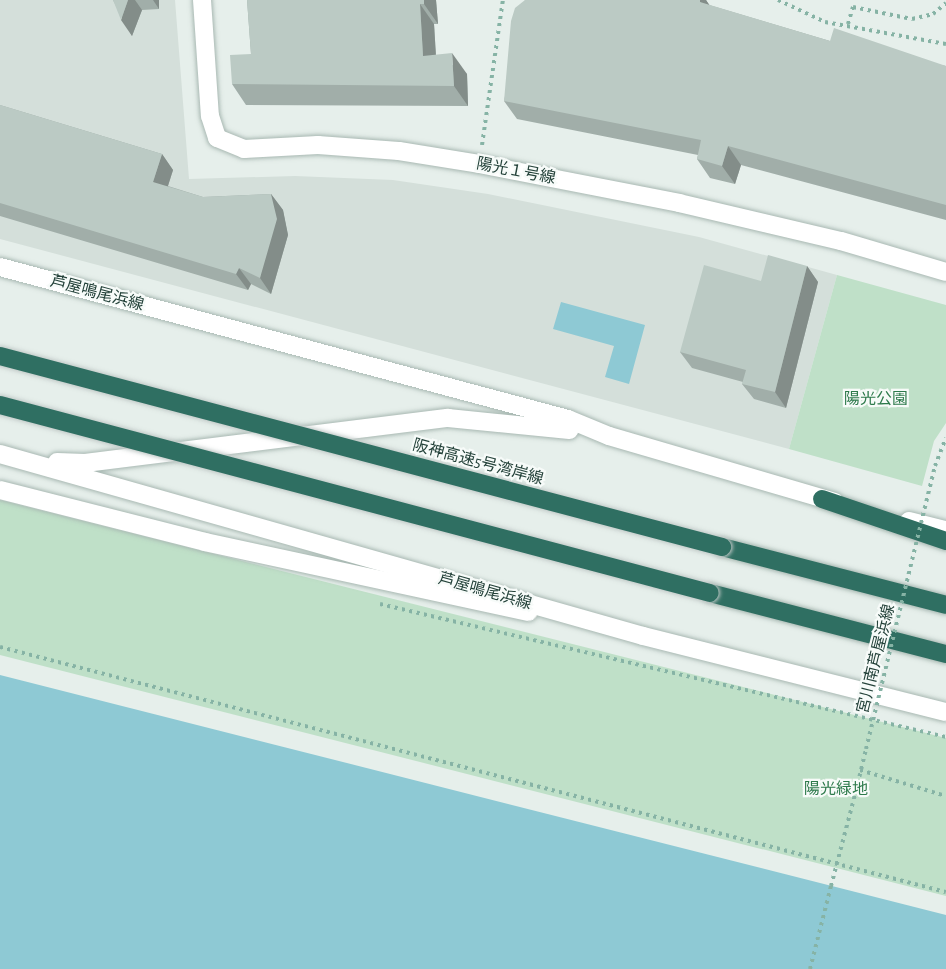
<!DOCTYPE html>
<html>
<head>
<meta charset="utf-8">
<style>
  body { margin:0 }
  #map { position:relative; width:946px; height:969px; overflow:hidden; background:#e6efeb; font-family:"Alegreya Sans","Noto Sans JP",sans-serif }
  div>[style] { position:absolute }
  .built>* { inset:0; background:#d4dfda }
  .green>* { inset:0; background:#bfe0c8 }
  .water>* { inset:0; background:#8ec9d4 }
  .path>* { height:4px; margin-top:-2px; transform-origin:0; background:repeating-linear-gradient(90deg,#86b3a5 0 3px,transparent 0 7.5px) }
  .roads { filter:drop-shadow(0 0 2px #a8b8b2) drop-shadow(0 0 2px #a8b8b2) }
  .street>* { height:18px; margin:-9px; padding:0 9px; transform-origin:9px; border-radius:9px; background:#fff }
  .secondary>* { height:18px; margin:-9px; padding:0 9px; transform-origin:9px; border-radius:9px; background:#fff }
  .highway>* { height:18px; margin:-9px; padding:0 9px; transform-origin:9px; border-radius:9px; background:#2f6f62 }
  .path-bridge>* { height:4px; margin-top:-2px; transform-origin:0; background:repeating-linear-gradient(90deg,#86b3a5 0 3px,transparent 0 7.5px) }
  .bridges { filter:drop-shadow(0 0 2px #c2cac8) drop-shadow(0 0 2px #c2cac8) }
  .highway-bridge>* { height:18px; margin:-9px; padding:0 9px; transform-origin:9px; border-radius:9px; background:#2f6f62 }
  .wall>* { inset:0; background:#a1aea9 }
  .shaded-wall>* { inset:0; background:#838d89 }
  .building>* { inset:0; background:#bbcac4 }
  span { translate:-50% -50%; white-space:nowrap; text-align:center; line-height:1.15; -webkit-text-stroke:4.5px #f7fbf9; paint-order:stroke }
  .street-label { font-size:16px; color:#24423a }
  .park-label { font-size:16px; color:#2d7a4b }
</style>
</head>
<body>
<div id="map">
  <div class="built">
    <div style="clip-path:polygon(0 0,175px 0,189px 179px,295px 176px,393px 180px,488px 194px,699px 237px,837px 275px,789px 449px,0 239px)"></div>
  </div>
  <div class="green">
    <div style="clip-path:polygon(837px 275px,946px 305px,946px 423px,934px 441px,922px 486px,789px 449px)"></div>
    <div style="clip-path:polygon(0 500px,946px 738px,946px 896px,0 655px)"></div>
  </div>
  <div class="water">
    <div style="clip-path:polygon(561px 302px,645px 325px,629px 384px,605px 377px,614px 346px,553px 329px)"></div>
    <div style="clip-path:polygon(0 675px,946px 915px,946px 969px,0 969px)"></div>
  </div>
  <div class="path">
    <div style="left:778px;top:0;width:52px;rotate:25.1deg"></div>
    <div style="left:825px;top:22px;width:123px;rotate:10.3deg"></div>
    <div style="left:848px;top:24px;width:18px;rotate:-74deg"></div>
    <div style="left:853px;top:7px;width:60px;rotate:11.5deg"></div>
    <div style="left:912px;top:19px;width:22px;rotate:-13deg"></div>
    <div style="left:933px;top:14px;width:17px;rotate:-40deg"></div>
    <div style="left:482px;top:145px;width:147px;rotate:-81.8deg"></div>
    <div style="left:935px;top:466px;width:30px;rotate:-69deg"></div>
    <div style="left:380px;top:604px;width:581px;rotate:13.22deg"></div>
    <div style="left:0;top:647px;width:977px;rotate:14.52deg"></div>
    <div style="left:860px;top:770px;width:90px;rotate:16.8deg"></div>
    <div style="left:856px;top:791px;width:43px;rotate:-76.6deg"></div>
    <div style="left:810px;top:969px;width:86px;rotate:-75.8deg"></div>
  </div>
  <div class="roads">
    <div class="street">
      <div style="left:202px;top:0;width:116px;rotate:86.1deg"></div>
      <div style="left:210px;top:116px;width:23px;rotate:72deg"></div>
      <div style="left:217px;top:138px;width:29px;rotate:22deg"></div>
      <div style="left:244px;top:149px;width:74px;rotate:-3.1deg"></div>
      <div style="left:318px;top:145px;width:81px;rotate:4.2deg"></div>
      <div style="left:399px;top:151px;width:81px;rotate:9.2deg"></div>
      <div style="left:479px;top:164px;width:204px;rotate:11deg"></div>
      <div style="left:679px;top:203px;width:166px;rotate:13.2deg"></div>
      <div style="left:841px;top:241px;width:109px;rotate:16.4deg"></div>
      <div style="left:0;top:490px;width:211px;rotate:14.2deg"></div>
      <div style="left:205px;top:542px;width:331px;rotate:12.2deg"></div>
    </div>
    <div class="secondary">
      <div style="left:0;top:267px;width:588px;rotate:14.98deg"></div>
      <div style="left:568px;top:419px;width:44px;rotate:22.5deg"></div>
      <div style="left:609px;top:436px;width:235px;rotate:16.3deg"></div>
      <div style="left:0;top:454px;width:668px;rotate:15.8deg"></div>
      <div style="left:643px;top:636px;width:312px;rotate:14.1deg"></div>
      <div style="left:57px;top:462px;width:28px;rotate:2deg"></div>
      <div style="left:85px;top:463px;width:366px;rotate:-7.1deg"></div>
      <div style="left:448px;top:418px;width:122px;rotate:5.7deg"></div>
      <div style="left:909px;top:521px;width:38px;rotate:14deg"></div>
    </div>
    <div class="highway">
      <div style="left:822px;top:499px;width:131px;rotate:18.7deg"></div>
      <div style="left:722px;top:547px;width:231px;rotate:14.5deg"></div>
      <div style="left:710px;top:593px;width:244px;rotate:14.5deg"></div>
    </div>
  </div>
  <div class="path-bridge">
    <div style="left:866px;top:749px;width:291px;rotate:-76.3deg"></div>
    <div style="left:831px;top:886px;width:98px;rotate:-75.3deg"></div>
  </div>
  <div class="bridges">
    <div class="highway-bridge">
      <div style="left:0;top:356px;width:747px;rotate:14.82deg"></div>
      <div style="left:0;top:405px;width:734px;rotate:14.83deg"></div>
    </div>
  </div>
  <div class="wall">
    <div style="clip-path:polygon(113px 0,159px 0,159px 9px,142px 10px,132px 36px)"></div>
    <div style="clip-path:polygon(247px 0,436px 0,438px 24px,434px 24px,436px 55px,467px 74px,468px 106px,246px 105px,232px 84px,251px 54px)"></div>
    <div style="clip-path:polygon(525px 0,706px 0,709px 5px,830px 41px,946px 66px,946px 220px,741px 165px,735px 184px,710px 178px,697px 159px,698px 155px,517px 119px,504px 101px)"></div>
    <div style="clip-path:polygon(0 105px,162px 154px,173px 170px,168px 186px,203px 197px,271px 194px,283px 210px,288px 235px,271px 294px,251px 284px,248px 290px,0 216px)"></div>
    <div style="clip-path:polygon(807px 266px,818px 282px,786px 408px,754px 399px,742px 384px,743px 382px,692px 368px,680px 352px,761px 281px)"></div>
  </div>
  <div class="shaded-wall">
    <div style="clip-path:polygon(128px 0,135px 0,142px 10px,132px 36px,121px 20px)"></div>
    <div style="clip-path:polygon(153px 0,159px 0,159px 9px)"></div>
    <div style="clip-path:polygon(424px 0,436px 0,438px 24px,424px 4px)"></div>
    <div style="clip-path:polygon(700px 0,706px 0,715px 13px,700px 2px)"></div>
    <div style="clip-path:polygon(420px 4px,434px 24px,437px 76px,423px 56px)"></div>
    <div style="clip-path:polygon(452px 53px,467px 74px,468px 106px,454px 86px)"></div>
    <div style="clip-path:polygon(728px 146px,741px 165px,735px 184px,722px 166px)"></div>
    <div style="clip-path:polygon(162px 154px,173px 170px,164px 198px,153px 182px)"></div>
    <div style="clip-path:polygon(271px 194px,283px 210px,288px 235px,271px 294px,260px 278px)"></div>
    <div style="clip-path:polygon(807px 266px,818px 282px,786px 408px,775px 392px)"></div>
    <div style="clip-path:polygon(239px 268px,251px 284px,248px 290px,236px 274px)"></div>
  </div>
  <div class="building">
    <div style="clip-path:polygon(113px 0,128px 0,121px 20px)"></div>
    <div style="clip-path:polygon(247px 0,424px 0,424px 4px,420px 4px,423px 56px,452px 53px,454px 86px,232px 84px,230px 55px,251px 54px)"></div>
    <div style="clip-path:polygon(525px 0,700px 0,700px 2px,830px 41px,834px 28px,946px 66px,946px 205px,728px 146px,722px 166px,697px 159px,701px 140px,504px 101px,511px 21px,515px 8px)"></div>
    <div style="clip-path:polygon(0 105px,162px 154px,153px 182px,203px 197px,271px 194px,277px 219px,260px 278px,239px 268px,236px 274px,0 203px)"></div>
    <div style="clip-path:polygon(768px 255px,807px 266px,775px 392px,742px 384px,746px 370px,680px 352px,704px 265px,761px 281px)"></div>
  </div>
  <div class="street-label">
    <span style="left:516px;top:171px;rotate:11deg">陽光１号線</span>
    <span style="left:97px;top:293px;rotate:15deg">芦屋鳴尾浜線</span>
    <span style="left:478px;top:462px;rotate:15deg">阪神高速5号湾岸線</span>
    <span style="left:485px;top:591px;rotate:16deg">芦屋鳴尾浜線</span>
    <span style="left:876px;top:659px;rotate:-76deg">宮川南芦屋浜線</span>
  </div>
  <div class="park-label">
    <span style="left:876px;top:399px">陽光公園</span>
    <span style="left:836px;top:789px">陽光緑地</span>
  </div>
</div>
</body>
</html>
